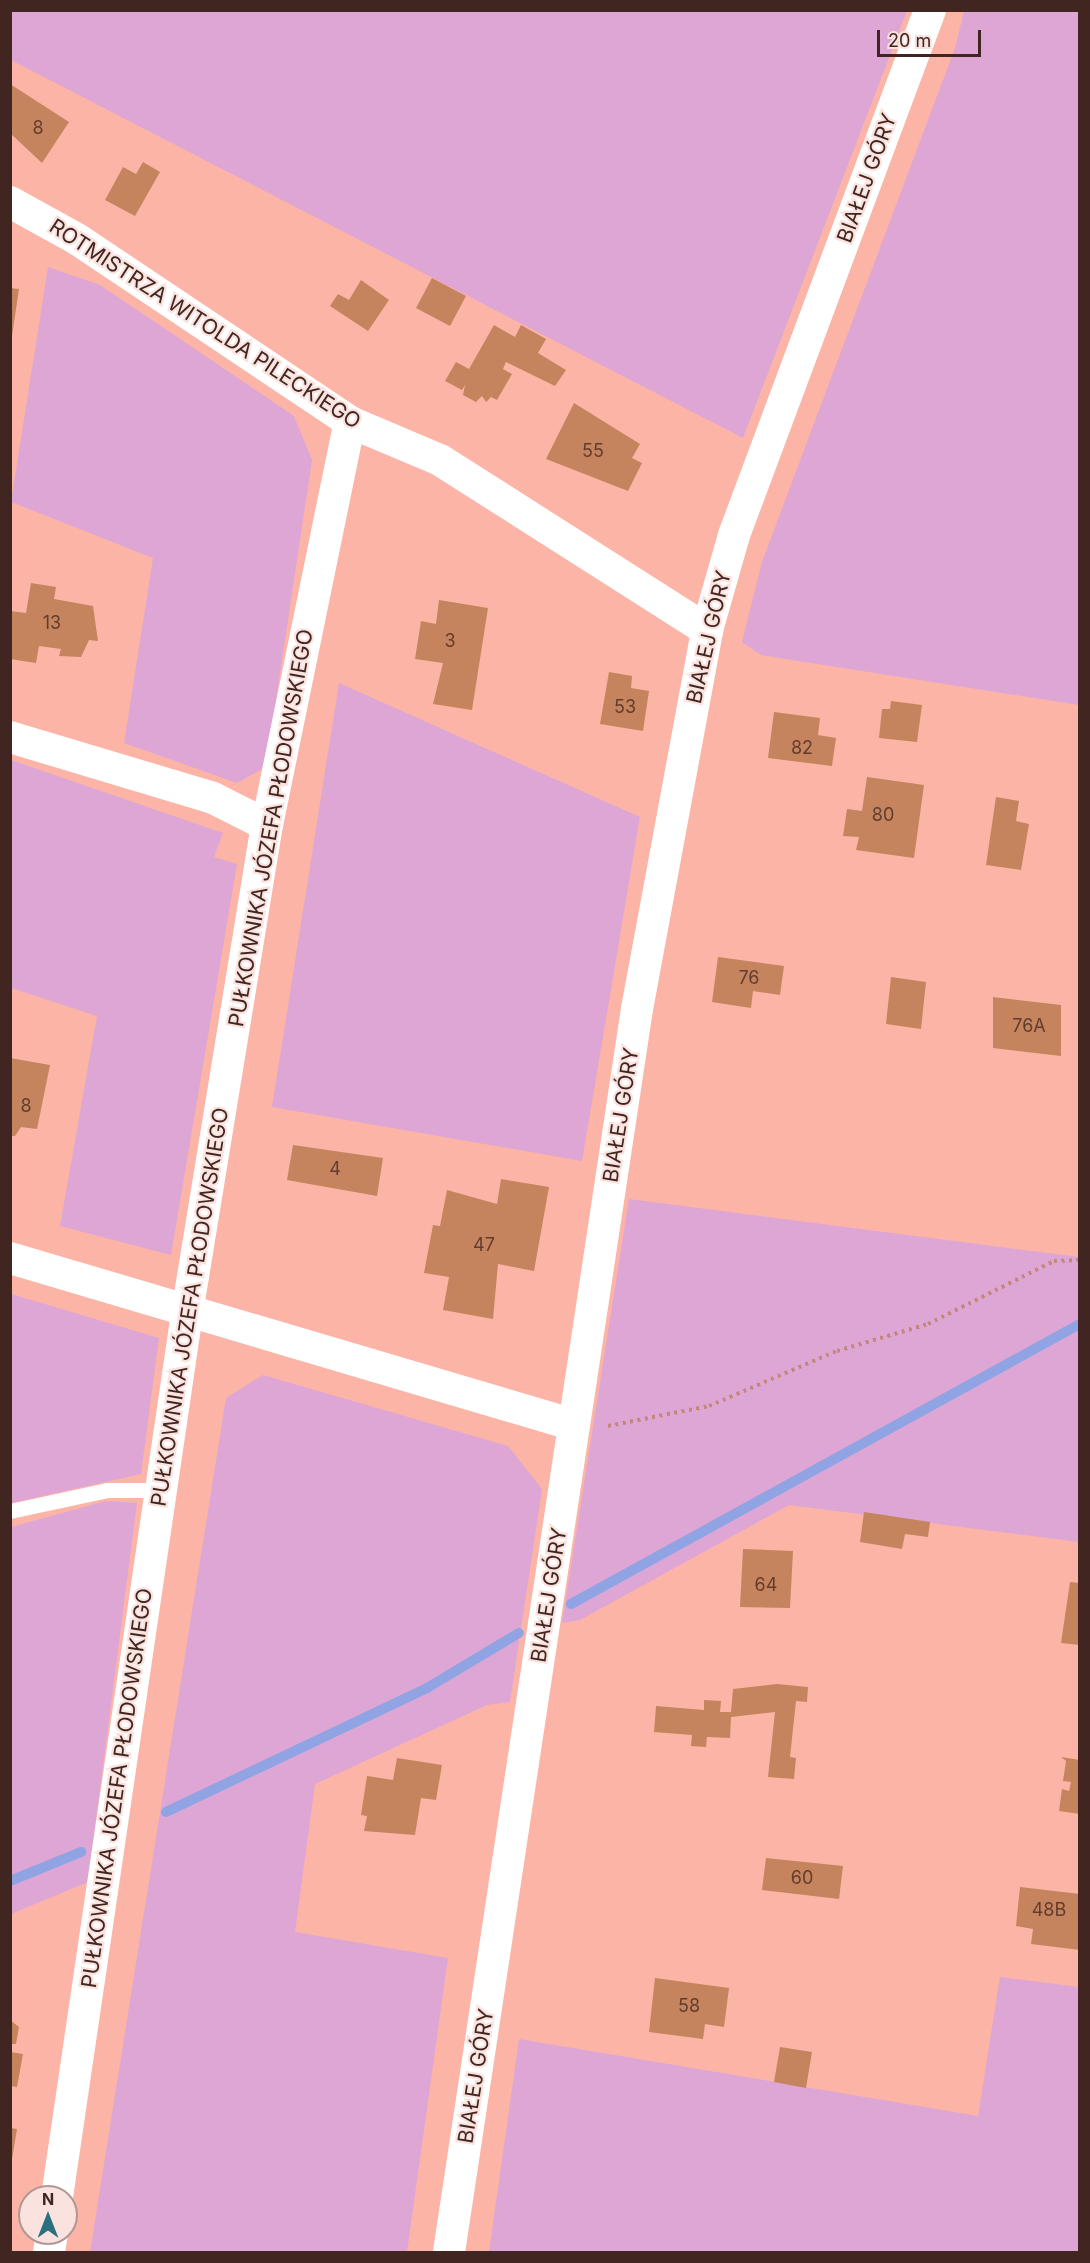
<!DOCTYPE html>
<html>
<head>
<meta charset="utf-8">
<style>
  body { margin:0 }
  #map { position:relative; width:1090px; height:2263px; overflow:hidden; background:#fcb4a6; font-family:Inter,sans-serif }
  div>[style] { position:absolute }
  .green>* { inset:0; background:#dda6d5 }
  .stream>* { height:10px; margin:-5px; padding:0 5px; transform-origin:5px; border-radius:5px; background:#90a4e4 }
  .building>* { inset:0; background:#c5845d }
  .path>* { height:4px; margin-top:-2px; transform-origin:0; background:repeating-linear-gradient(90deg,#c2887d 0 3px,transparent 0 7.5px) }
  .lane>* { height:15px; margin:-7.5px; padding:0 7.5px; transform-origin:7.5px; border-radius:7.5px; background:#fff }
  .street>* { height:32px; margin:-16px; padding:0 16px; transform-origin:16px; border-radius:16px; background:#fff }
  span { translate:-50% -50%; white-space:nowrap; text-align:center; line-height:1.15; -webkit-text-stroke:4.5px #fae3df; paint-order:stroke }
  .number-label { font-size:18px; color:#623d2f }
  .number-label span { -webkit-text-stroke-width:0 }
  .street-label { font-size:21px; color:#412520 }
  .frame { position:absolute; inset:0; border:12px solid #412520; pointer-events:none }
  .north { position:absolute; left:18px; top:2185px; width:60px; height:60px; box-sizing:border-box; background:#fae3df; border:2px solid #b09793; border-radius:50%; rotate:0deg; font-size:16px; font-weight:700; line-height:24px; text-align:center; color:#412520 }
  .north::after { content:''; display:block; margin:auto; width:21px; height:27px; background:#2a717d; clip-path:polygon(50% 0,100% 100%,50% 72%,0 100%) }
  .scale { position:absolute; left:877px; top:30px; width:104px; height:27px; box-sizing:border-box; border:3px solid #412520; border-top:0; padding-left:8px; font-size:18px; line-height:21px; white-space:nowrap; color:#412520; -webkit-text-stroke:4px #fae3df; paint-order:stroke }
</style>
</head>
<body>
<div id="map">
  <div class="green">
    <div style="clip-path:polygon(10px 11px,907px 11px,743px 438px,11px 60px)"></div>
    <div style="clip-path:polygon(964px 11px,1079px 11px,1079px 705px,761px 655px,742px 642px,762px 562px,955px 48px)"></div>
    <div style="clip-path:polygon(48px 267px,100px 285px,294px 416px,312px 460px,266px 767px,237px 783px,124px 743px,153px 558px,11px 502px)"></div>
    <div style="clip-path:polygon(339px 683px,640px 817px,582px 1161px,272px 1107px)"></div>
    <div style="clip-path:polygon(11px 760px,223px 833px,214px 857px,237px 864px,171px 1255px,60px 1226px,97px 1016px,11px 988px)"></div>
    <div style="clip-path:polygon(629px 1199px,1079px 1257px,1079px 1542px,789px 1505px,580px 1620px,562px 1623px)"></div>
    <div style="clip-path:polygon(11px 1294px,159px 1338px,141px 1474px,11px 1503px)"></div>
    <div style="clip-path:polygon(263px 1375px,508px 1446px,542px 1489px,510px 1702px,487px 1705px,315px 1784px,295px 1932px,448px 1958px,407px 2252px,90px 2252px,226px 1398px)"></div>
    <div style="clip-path:polygon(106px 1501px,137px 1503px,88px 1882px,11px 1914px,11px 1527px)"></div>
    <div style="clip-path:polygon(1000px 1977px,1079px 1987px,1079px 2252px,489px 2252px,519px 2039px,978px 2116px)"></div>
  </div>
  <div class="stream">
    <div style="left:571px;top:1604px;width:581px;rotate:-28.82deg"></div>
    <div style="left:166px;top:1812px;width:289px;rotate:-25.4deg"></div>
    <div style="left:427px;top:1688px;width:107px;rotate:-30.9deg"></div>
    <div style="left:10px;top:1881px;width:77px;rotate:-22.2deg"></div>
  </div>
  <div class="building">
    <div style="clip-path:polygon(10px 84px,69px 122px,42px 163px,10px 133px)"></div>
    <div style="clip-path:polygon(143px 162px,160px 172px,135px 216px,105px 200px,123px 167px,136px 174px)"></div>
    <div style="clip-path:polygon(432px 278px,466px 296px,450px 326px,416px 308px)"></div>
    <div style="clip-path:polygon(361px 280px,389px 300px,368px 331px,330px 306px,338px 294px,349px 300px)"></div>
    <div style="clip-path:polygon(10px 288px,19px 289px,12px 336px,10px 336px)"></div>
    <div style="clip-path:polygon(494px 325px,515px 337px,521px 325px,546px 339px,538px 353px,566px 370px,555px 386px,506px 362px,503px 369px,512px 374px,497px 400px,491px 397px,486px 402px,482px 396px,476px 402px,463px 395px,465px 385px,462px 390px,445px 381px,456px 362px,469px 369px)"></div>
    <div style="clip-path:polygon(574px 403px,640px 444px,632px 458px,642px 463px,628px 491px,546px 459px)"></div>
    <div style="clip-path:polygon(31px 583px,56px 587px,54px 599px,93px 606px,98px 641px,89px 640px,81px 657px,59px 656px,61px 649px,39px 646px,36px 663px,10px 659px,10px 611px,26px 613px)"></div>
    <div style="clip-path:polygon(439px 600px,488px 608px,472px 710px,433px 704px,443px 663px,415px 659px,421px 621px,436px 624px)"></div>
    <div style="clip-path:polygon(609px 672px,632px 676px,631px 688px,649px 691px,643px 731px,600px 724px)"></div>
    <div style="clip-path:polygon(891px 701px,922px 705px,917px 742px,879px 738px,882px 709px,890px 709px)"></div>
    <div style="clip-path:polygon(774px 712px,820px 718px,818px 735px,836px 738px,832px 766px,768px 758px)"></div>
    <div style="clip-path:polygon(867px 777px,924px 785px,914px 858px,856px 850px,859px 837px,843px 836px,847px 809px,862px 811px)"></div>
    <div style="clip-path:polygon(996px 797px,1019px 801px,1016px 821px,1029px 824px,1021px 870px,986px 865px)"></div>
    <div style="clip-path:polygon(718px 957px,784px 966px,780px 995px,753px 991px,751px 1008px,712px 1002px)"></div>
    <div style="clip-path:polygon(891px 977px,926px 982px,921px 1029px,886px 1024px)"></div>
    <div style="clip-path:polygon(993px 997px,1061px 1005px,1061px 1056px,993px 1048px)"></div>
    <div style="clip-path:polygon(10px 1058px,50px 1065px,37px 1129px,21px 1127px,15px 1136px,10px 1136px)"></div>
    <div style="clip-path:polygon(293px 1145px,383px 1158px,377px 1196px,287px 1180px)"></div>
    <div style="clip-path:polygon(501px 1179px,549px 1187px,534px 1271px,498px 1264px,493px 1319px,443px 1310px,449px 1277px,424px 1273px,433px 1225px,440px 1226px,447px 1190px,497px 1204px)"></div>
    <div style="clip-path:polygon(864px 1512px,930px 1522px,928px 1537px,905px 1534px,902px 1549px,860px 1542px)"></div>
    <div style="clip-path:polygon(743px 1549px,793px 1551px,790px 1608px,740px 1607px)"></div>
    <div style="clip-path:polygon(1070px 1582px,1080px 1583px,1080px 1645px,1061px 1643px)"></div>
    <div style="clip-path:polygon(777px 1684px,808px 1687px,807px 1702px,796px 1701px,790px 1757px,796px 1758px,794px 1779px,768px 1777px,775px 1712px,731px 1717px,730px 1738px,707px 1737px,706px 1747px,691px 1746px,692px 1735px,654px 1732px,656px 1706px,704px 1710px,704px 1700px,721px 1701px,720px 1712px,731px 1712px,733px 1689px)"></div>
    <div style="clip-path:polygon(1061px 1757px,1080px 1760px,1080px 1814px,1059px 1811px,1062px 1789px,1069px 1791px,1071px 1782px,1063px 1781px,1066px 1761px)"></div>
    <div style="clip-path:polygon(397px 1758px,442px 1765px,436px 1800px,421px 1798px,415px 1835px,364px 1831px,367px 1816px,361px 1815px,367px 1776px,393px 1780px)"></div>
    <div style="clip-path:polygon(766px 1858px,843px 1866px,839px 1899px,762px 1890px)"></div>
    <div style="clip-path:polygon(1020px 1887px,1080px 1894px,1080px 1950px,1031px 1944px,1033px 1929px,1016px 1926px)"></div>
    <div style="clip-path:polygon(655px 1978px,729px 1988px,724px 2027px,705px 2024px,703px 2039px,649px 2032px)"></div>
    <div style="clip-path:polygon(10px 2020px,19px 2027px,16px 2044px,10px 2044px)"></div>
    <div style="clip-path:polygon(780px 2047px,812px 2052px,806px 2088px,774px 2082px)"></div>
    <div style="clip-path:polygon(10px 2052px,23px 2054px,17px 2087px,10px 2086px)"></div>
    <div style="clip-path:polygon(10px 2128px,17px 2129px,12px 2159px,10px 2159px)"></div>
  </div>
  <div class="path">
    <div style="left:608px;top:1426px;width:103px;rotate:-11.2deg"></div>
    <div style="left:709px;top:1406px;width:139px;rotate:-23.3deg"></div>
    <div style="left:837px;top:1351px;width:95px;rotate:-16.5deg"></div>
    <div style="left:928px;top:1324px;width:141px;rotate:-26.6deg"></div>
    <div style="left:1054px;top:1261px;width:26px;rotate:-2deg"></div>
  </div>
  <div class="lane">
    <div style="left:10px;top:1511px;width:99px;rotate:-12.2deg"></div>
    <div style="left:107px;top:1490px;width:54px"></div>
  </div>
  <div class="street">
    <div style="left:10px;top:202px;width:77px;rotate:28.9deg"></div>
    <div style="left:77px;top:239px;width:329px;rotate:33.8deg"></div>
    <div style="left:350px;top:422px;width:98px;rotate:22.9deg"></div>
    <div style="left:440px;top:460px;width:317px;rotate:32.5deg"></div>
    <div style="left:10px;top:737px;width:212px;rotate:16.7deg"></div>
    <div style="left:213px;top:798px;width:60px;rotate:26.6deg"></div>
    <div style="left:10px;top:1258px;width:588px;rotate:16.49deg"></div>
    <div style="left:57px;top:2197px;width:894px;rotate:-81.63deg"></div>
    <div style="left:187px;top:1313px;width:495px;rotate:-80.7deg"></div>
    <div style="left:267px;top:825px;width:411px;rotate:-78.4deg"></div>
    <div style="left:49px;top:2252px;width:19px;rotate:-81deg"></div>
    <div style="left:449px;top:2252px;width:1257px;rotate:-81.4deg"></div>
    <div style="left:637px;top:1009px;width:385px;rotate:-79.5deg"></div>
    <div style="left:707px;top:630px;width:99px;rotate:-74.1deg"></div>
    <div style="left:734px;top:535px;width:560px;rotate:-69.53deg"></div>
  </div>
  <div class="number-label">
    <span style="left:38px;top:128px">8</span>
    <span style="left:593px;top:451px">55</span>
    <span style="left:52px;top:623px">13</span>
    <span style="left:450px;top:641px">3</span>
    <span style="left:625px;top:707px">53</span>
    <span style="left:802px;top:748px">82</span>
    <span style="left:883px;top:815px">80</span>
    <span style="left:749px;top:978px">76</span>
    <span style="left:1029px;top:1026px">76A</span>
    <span style="left:26px;top:1106px">8</span>
    <span style="left:335px;top:1169px">4</span>
    <span style="left:484px;top:1245px">47</span>
    <span style="left:766px;top:1585px">64</span>
    <span style="left:802px;top:1878px">60</span>
    <span style="left:1049px;top:1910px">48B</span>
    <span style="left:689px;top:2006px">58</span>
  </div>
  <div class="street-label">
    <span style="left:867px;top:178px;rotate:-70deg">BIAŁEJ GÓRY</span>
    <span style="left:205px;top:324px;rotate:33deg">ROTMISTRZA WITOLDA PILECKIEGO</span>
    <span style="left:709px;top:637px;rotate:-77deg">BIAŁEJ GÓRY</span>
    <span style="left:271px;top:828px;rotate:-80deg">PUŁKOWNIKA JÓZEFA PŁODOWSKIEGO</span>
    <span style="left:621px;top:1115px;rotate:-81deg">BIAŁEJ GÓRY</span>
    <span style="left:190px;top:1307px;rotate:-81deg">PUŁKOWNIKA JÓZEFA PŁODOWSKIEGO</span>
    <span style="left:549px;top:1595px;rotate:-81deg">BIAŁEJ GÓRY</span>
    <span style="left:117px;top:1788px;rotate:-82deg">PUŁKOWNIKA JÓZEFA PŁODOWSKIEGO</span>
    <span style="left:476px;top:2076px;rotate:-81deg">BIAŁEJ GÓRY</span>
  </div>
  <div class="frame"></div>
  <div class="north">N</div>
  <div class="scale">20 m</div>
</div>
</body>
</html>
